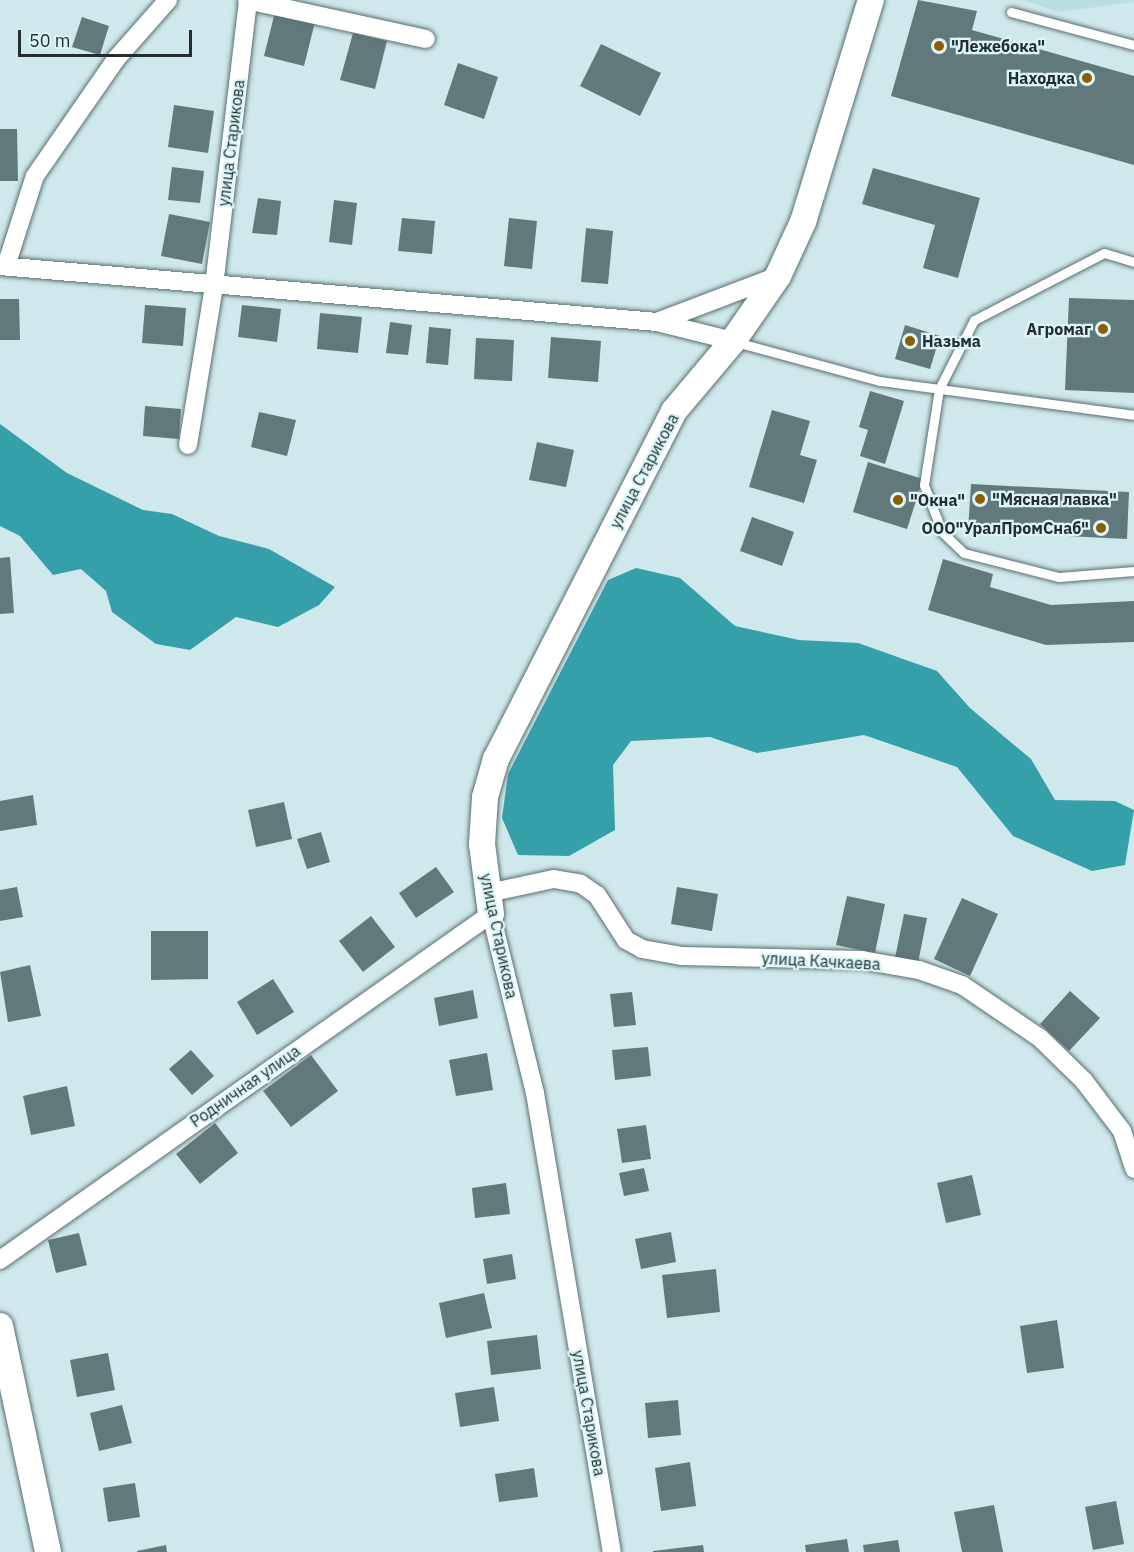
<!DOCTYPE html>
<html>
<head>
<meta charset="utf-8">
<style>
  body { margin:0 }
  #map { position:relative; width:1134px; height:1552px; overflow:hidden; background:#cfe8eb; font-family:"IBM Plex Sans",sans-serif }
  div>[style] { position:absolute }
  .built>* { inset:0; background:#bbdee1 }
  .water>* { inset:0; background:#35a0a9 }
  .building>* { inset:0; background:#62797b }
  .roads { filter:drop-shadow(0 0 2px #586f71) drop-shadow(0 0 2px #586f71) }
  .lane>* { height:9px; margin:-4.5px; padding:0 4.5px; transform-origin:4.5px; border-radius:4.5px; background:#fff }
  .street>* { height:18px; margin:-9px; padding:0 9px; transform-origin:9px; border-radius:9px; background:#fff }
  .secondary>* { height:26px; margin:-13px; padding:0 13px; transform-origin:13px; border-radius:13px; background:#fff }
  .dots>* { width:16px; height:16px; translate:-50% -50%; box-sizing:border-box; border:3px solid #dcf6f8; border-radius:50% }
  span { translate:-50% -50%; white-space:nowrap; text-align:center; line-height:1.15; -webkit-text-stroke:4.5px #dcf6f8; paint-order:stroke }
  .poi-label { font-size:16px; color:#252e2f; font-weight:700 }
  .left { translate:0 -50%; text-align:left }
  .right { translate:-100% -50%; text-align:right }
  .street-label { font-size:16px; color:#252e2f }
  .scale { position:absolute; left:18px; top:30px; width:174px; height:27px; box-sizing:border-box; border:3px solid #252e2f; border-top:0; padding-left:8px; font-size:18px; line-height:21px; white-space:nowrap; color:#252e2f; -webkit-text-stroke:4px #dcf6f8; paint-order:stroke }
</style>
</head>
<body>
<div id="map">
  <div class="built">
    <div style="clip-path:polygon(1022px 0,1134px 0,1134px 2px,1059px 12px)"></div>
  </div>
  <div class="water">
    <div style="clip-path:polygon(0 424px,67px 473px,143px 510px,172px 514px,219px 536px,269px 549px,335px 587px,319px 605px,278px 627px,236px 617px,190px 650px,156px 644px,112px 612px,106px 591px,81px 569px,53px 575px,20px 536px,0 526px)"></div>
    <div style="clip-path:polygon(636px 568px,680px 578px,735px 626px,799px 640px,858px 643px,937px 671px,970px 708px,1031px 759px,1055px 800px,1115px 801px,1134px 810px,1125px 865px,1092px 871px,1013px 836px,957px 767px,864px 735px,757px 753px,710px 737px,631px 741px,613px 765px,615px 830px,569px 856px,518px 855px,502px 818px,508px 774px,608px 580px)"></div>
  </div>
  <div class="building">
    <div style="clip-path:polygon(918px 0,977px 11px,972px 30px,1134px 76px,1134px 165px,891px 96px)"></div>
    <div style="clip-path:polygon(276px 8px,316px 18px,304px 66px,264px 56px)"></div>
    <div style="clip-path:polygon(82px 17px,109px 26px,100px 55px,72px 47px)"></div>
    <div style="clip-path:polygon(353px 33px,387px 41px,375px 89px,340px 80px)"></div>
    <div style="clip-path:polygon(601px 44px,661px 73px,640px 116px,580px 86px)"></div>
    <div style="clip-path:polygon(458px 63px,498px 77px,484px 119px,444px 105px)"></div>
    <div style="clip-path:polygon(174px 105px,214px 111px,208px 153px,168px 147px)"></div>
    <div style="clip-path:polygon(0 129px,17px 129px,18px 181px,0 181px)"></div>
    <div style="clip-path:polygon(172px 167px,204px 171px,200px 203px,168px 200px)"></div>
    <div style="clip-path:polygon(873px 168px,980px 198px,958px 278px,923px 268px,935px 225px,862px 204px)"></div>
    <div style="clip-path:polygon(258px 198px,281px 201px,277px 235px,252px 233px)"></div>
    <div style="clip-path:polygon(334px 200px,357px 203px,352px 245px,329px 242px)"></div>
    <div style="clip-path:polygon(169px 214px,210px 222px,202px 264px,161px 256px)"></div>
    <div style="clip-path:polygon(402px 218px,435px 221px,432px 254px,398px 251px)"></div>
    <div style="clip-path:polygon(509px 218px,537px 221px,532px 269px,504px 266px)"></div>
    <div style="clip-path:polygon(586px 228px,613px 231px,608px 284px,581px 282px)"></div>
    <div style="clip-path:polygon(1069px 298px,1134px 300px,1134px 393px,1065px 390px)"></div>
    <div style="clip-path:polygon(0 299px,19px 299px,20px 340px,0 340px)"></div>
    <div style="clip-path:polygon(145px 305px,186px 308px,183px 346px,142px 343px)"></div>
    <div style="clip-path:polygon(242px 305px,281px 309px,277px 342px,238px 337px)"></div>
    <div style="clip-path:polygon(320px 313px,362px 317px,358px 353px,317px 349px)"></div>
    <div style="clip-path:polygon(390px 322px,412px 325px,408px 355px,386px 353px)"></div>
    <div style="clip-path:polygon(905px 325px,940px 336px,930px 369px,895px 359px)"></div>
    <div style="clip-path:polygon(429px 327px,451px 329px,448px 365px,426px 363px)"></div>
    <div style="clip-path:polygon(551px 337px,601px 341px,598px 382px,548px 378px)"></div>
    <div style="clip-path:polygon(476px 338px,514px 340px,512px 381px,474px 379px)"></div>
    <div style="clip-path:polygon(870px 391px,904px 401px,885px 464px,860px 456px,868px 430px,859px 427px)"></div>
    <div style="clip-path:polygon(145px 406px,181px 409px,179px 439px,143px 436px)"></div>
    <div style="clip-path:polygon(772px 410px,810px 421px,800px 455px,817px 460px,804px 503px,749px 487px)"></div>
    <div style="clip-path:polygon(259px 412px,296px 420px,287px 456px,251px 447px)"></div>
    <div style="clip-path:polygon(537px 442px,574px 450px,566px 487px,529px 480px)"></div>
    <div style="clip-path:polygon(868px 462px,923px 479px,907px 529px,853px 512px)"></div>
    <div style="clip-path:polygon(971px 484px,1129px 492px,1127px 539px,968px 531px)"></div>
    <div style="clip-path:polygon(752px 517px,794px 532px,782px 566px,740px 551px)"></div>
    <div style="clip-path:polygon(10px 557px,14px 613px,0 614px,0 558px)"></div>
    <div style="clip-path:polygon(943px 559px,993px 574px,990px 587px,1051px 605px,1134px 601px,1134px 642px,1046px 645px,928px 610px)"></div>
    <div style="clip-path:polygon(33px 795px,37px 825px,0 831px,0 801px)"></div>
    <div style="clip-path:polygon(284px 802px,292px 839px,256px 847px,248px 810px)"></div>
    <div style="clip-path:polygon(321px 832px,330px 862px,307px 869px,297px 839px)"></div>
    <div style="clip-path:polygon(436px 867px,454px 892px,416px 918px,399px 893px)"></div>
    <div style="clip-path:polygon(17px 887px,23px 917px,0 921px,0 890px)"></div>
    <div style="clip-path:polygon(677px 887px,718px 894px,712px 931px,671px 924px)"></div>
    <div style="clip-path:polygon(847px 896px,885px 904px,875px 953px,836px 945px)"></div>
    <div style="clip-path:polygon(962px 898px,998px 914px,970px 976px,934px 959px)"></div>
    <div style="clip-path:polygon(904px 914px,927px 918px,918px 963px,895px 958px)"></div>
    <div style="clip-path:polygon(371px 916px,395px 947px,363px 972px,339px 941px)"></div>
    <div style="clip-path:polygon(151px 931px,208px 931px,208px 979px,151px 980px)"></div>
    <div style="clip-path:polygon(30px 965px,41px 1016px,8px 1022px,0 972px)"></div>
    <div style="clip-path:polygon(273px 979px,294px 1012px,257px 1035px,237px 1002px)"></div>
    <div style="clip-path:polygon(473px 990px,478px 1018px,439px 1026px,434px 998px)"></div>
    <div style="clip-path:polygon(1070px 991px,1100px 1018px,1069px 1051px,1040px 1024px)"></div>
    <div style="clip-path:polygon(632px 992px,636px 1025px,614px 1027px,610px 994px)"></div>
    <div style="clip-path:polygon(648px 1047px,651px 1076px,615px 1080px,612px 1050px)"></div>
    <div style="clip-path:polygon(191px 1050px,214px 1076px,192px 1095px,169px 1069px)"></div>
    <div style="clip-path:polygon(487px 1053px,493px 1090px,456px 1096px,449px 1060px)"></div>
    <div style="clip-path:polygon(311px 1055px,338px 1091px,291px 1127px,263px 1091px)"></div>
    <div style="clip-path:polygon(67px 1086px,75px 1126px,31px 1135px,23px 1096px)"></div>
    <div style="clip-path:polygon(215px 1123px,238px 1153px,200px 1184px,176px 1154px)"></div>
    <div style="clip-path:polygon(646px 1125px,651px 1159px,622px 1163px,617px 1129px)"></div>
    <div style="clip-path:polygon(644px 1168px,649px 1191px,624px 1196px,619px 1173px)"></div>
    <div style="clip-path:polygon(972px 1175px,981px 1215px,946px 1223px,937px 1183px)"></div>
    <div style="clip-path:polygon(506px 1183px,510px 1214px,475px 1218px,472px 1188px)"></div>
    <div style="clip-path:polygon(671px 1232px,676px 1262px,641px 1269px,635px 1239px)"></div>
    <div style="clip-path:polygon(79px 1233px,87px 1265px,56px 1273px,48px 1240px)"></div>
    <div style="clip-path:polygon(512px 1254px,516px 1279px,487px 1284px,483px 1259px)"></div>
    <div style="clip-path:polygon(716px 1269px,720px 1312px,667px 1318px,662px 1275px)"></div>
    <div style="clip-path:polygon(484px 1293px,492px 1328px,446px 1338px,439px 1303px)"></div>
    <div style="clip-path:polygon(1057px 1320px,1064px 1368px,1027px 1373px,1020px 1326px)"></div>
    <div style="clip-path:polygon(537px 1335px,541px 1369px,491px 1375px,487px 1341px)"></div>
    <div style="clip-path:polygon(108px 1353px,115px 1390px,77px 1397px,70px 1360px)"></div>
    <div style="clip-path:polygon(494px 1387px,499px 1421px,460px 1427px,455px 1393px)"></div>
    <div style="clip-path:polygon(678px 1400px,681px 1435px,648px 1438px,645px 1403px)"></div>
    <div style="clip-path:polygon(122px 1405px,132px 1443px,99px 1451px,90px 1413px)"></div>
    <div style="clip-path:polygon(690px 1462px,696px 1506px,661px 1511px,655px 1468px)"></div>
    <div style="clip-path:polygon(534px 1468px,538px 1497px,499px 1502px,495px 1474px)"></div>
    <div style="clip-path:polygon(135px 1483px,140px 1517px,108px 1522px,103px 1488px)"></div>
    <div style="clip-path:polygon(1116px 1501px,1124px 1544px,1093px 1550px,1085px 1507px)"></div>
    <div style="clip-path:polygon(994px 1505px,1003px 1552px,962px 1552px,954px 1512px)"></div>
    <div style="clip-path:polygon(847px 1539px,849px 1552px,806px 1552px,805px 1545px)"></div>
    <div style="clip-path:polygon(898px 1540px,900px 1552px,864px 1552px,863px 1545px)"></div>
    <div style="clip-path:polygon(166px 1545px,167px 1552px,137px 1552px,137px 1551px)"></div>
    <div style="clip-path:polygon(703px 1545px,704px 1552px,653px 1552px,653px 1551px)"></div>
  </div>
  <div class="roads">
    <div class="lane">
      <div style="left:1011px;top:12px;width:127px;rotate:15deg"></div>
      <div style="left:1134px;top:262px;width:31px;rotate:-163deg"></div>
      <div style="left:1104px;top:253px;width:146px;rotate:152.7deg"></div>
      <div style="left:974px;top:320px;width:77px;rotate:116.9deg"></div>
      <div style="left:939px;top:389px;width:97px;rotate:98.9deg"></div>
      <div style="left:924px;top:485px;width:50px;rotate:69deg"></div>
      <div style="left:942px;top:532px;width:30px;rotate:44deg"></div>
      <div style="left:964px;top:553px;width:98px;rotate:14.2deg"></div>
      <div style="left:1059px;top:577px;width:75px;rotate:-4.6deg"></div>
      <div style="left:736px;top:342px;width:149px;rotate:15.2deg"></div>
      <div style="left:880px;top:381px;width:256px;rotate:7.6deg"></div>
    </div>
    <div class="street">
      <div style="left:247px;top:0;width:183px;rotate:12.3deg"></div>
      <div style="left:7px;top:263px;width:91px;rotate:-72.2deg"></div>
      <div style="left:35px;top:176px;width:142px;rotate:-55.3deg"></div>
      <div style="left:116px;top:59px;width:79px;rotate:-48.6deg"></div>
      <div style="left:0;top:266px;width:659px;rotate:4.87deg"></div>
      <div style="left:657px;top:322px;width:78px;rotate:14deg"></div>
      <div style="left:657px;top:322px;width:129px;rotate:-20.8deg"></div>
      <div style="left:188px;top:445px;width:161px;rotate:-80.7deg"></div>
      <div style="left:214px;top:286px;width:288px;rotate:-83.2deg"></div>
      <div style="left:488px;top:893px;width:67px;rotate:-12deg"></div>
      <div style="left:554px;top:879px;width:27px;rotate:10deg"></div>
      <div style="left:581px;top:884px;width:19px;rotate:35deg"></div>
      <div style="left:597px;top:895px;width:54px;rotate:57.2deg"></div>
      <div style="left:626px;top:940px;width:18px;rotate:29deg"></div>
      <div style="left:642px;top:949px;width:41px;rotate:9.9deg"></div>
      <div style="left:682px;top:956px;width:180px;rotate:1.3deg"></div>
      <div style="left:862px;top:960px;width:58px;rotate:10deg"></div>
      <div style="left:919px;top:970px;width:46px;rotate:19.2deg"></div>
      <div style="left:962px;top:985px;width:94px;rotate:34.2deg"></div>
      <div style="left:1040px;top:1038px;width:62px;rotate:44.3deg"></div>
      <div style="left:1084px;top:1081px;width:63px;rotate:52.8deg"></div>
      <div style="left:1122px;top:1131px;width:40px;rotate:72deg"></div>
      <div style="left:0;top:1260px;width:601px;rotate:-35.17deg"></div>
      <div style="left:491px;top:914px;width:184px;rotate:76.2deg"></div>
      <div style="left:535px;top:1093px;width:465px;rotate:80.5deg"></div>
    </div>
    <div class="secondary">
      <div style="left:491px;top:914px;width:71px;rotate:-97.3deg"></div>
      <div style="left:482px;top:844px;width:47px;rotate:-86.3deg"></div>
      <div style="left:485px;top:797px;width:40px;rotate:-74deg"></div>
      <div style="left:496px;top:759px;width:391px;rotate:-62.9deg"></div>
      <div style="left:674px;top:411px;width:92px;rotate:-49.9deg"></div>
      <div style="left:733px;top:341px;width:79px;rotate:-55.3deg"></div>
      <div style="left:778px;top:276px;width:60px;rotate:-65.2deg"></div>
      <div style="left:803px;top:222px;width:232px;rotate:-73deg"></div>
      <div style="left:0;top:1326px;width:231px;rotate:78deg"></div>
    </div>
  </div>
  <div class="dots">
    <div style="left:939px;top:46px;background:#8c5d04"></div>
    <div style="left:1087px;top:78px;background:#8c5d04"></div>
    <div style="left:1103px;top:329px;background:#8c5d04"></div>
    <div style="left:910px;top:341px;background:#8c5d04"></div>
    <div style="left:980px;top:499px;background:#8c5d04"></div>
    <div style="left:898px;top:500px;background:#8c5d04"></div>
    <div style="left:1101px;top:528px;background:#8c5d04"></div>
  </div>
  <div class="poi-label">
    <span class="left" style="left:951px;top:46px">"Лежебока"</span>
    <span class="right" style="left:1075px;top:78px">Находка</span>
    <span class="right" style="left:1091px;top:329px">Агромаг</span>
    <span class="left" style="left:922px;top:341px">Назьма</span>
    <span class="left" style="left:992px;top:499px">"Мясная лавка"</span>
    <span class="left" style="left:910px;top:500px">"Окна"</span>
    <span class="right" style="left:1089px;top:528px">ООО"УралПромСнаб"</span>
  </div>
  <div class="street-label">
    <span style="left:231px;top:143px;rotate:-83deg">улица Старикова</span>
    <span style="left:644px;top:471px;rotate:-62deg">улица Старикова</span>
    <span style="left:499px;top:936px;rotate:78deg">улица Старикова</span>
    <span style="left:821px;top:961px;rotate:3deg">улица Качкаева</span>
    <span style="left:245px;top:1086px;rotate:-35deg">Родничная улица</span>
    <span style="left:589px;top:1413px;rotate:80deg">улица Старикова</span>
  </div>
  <div class="scale">50 m</div>
</div>
</body>
</html>
